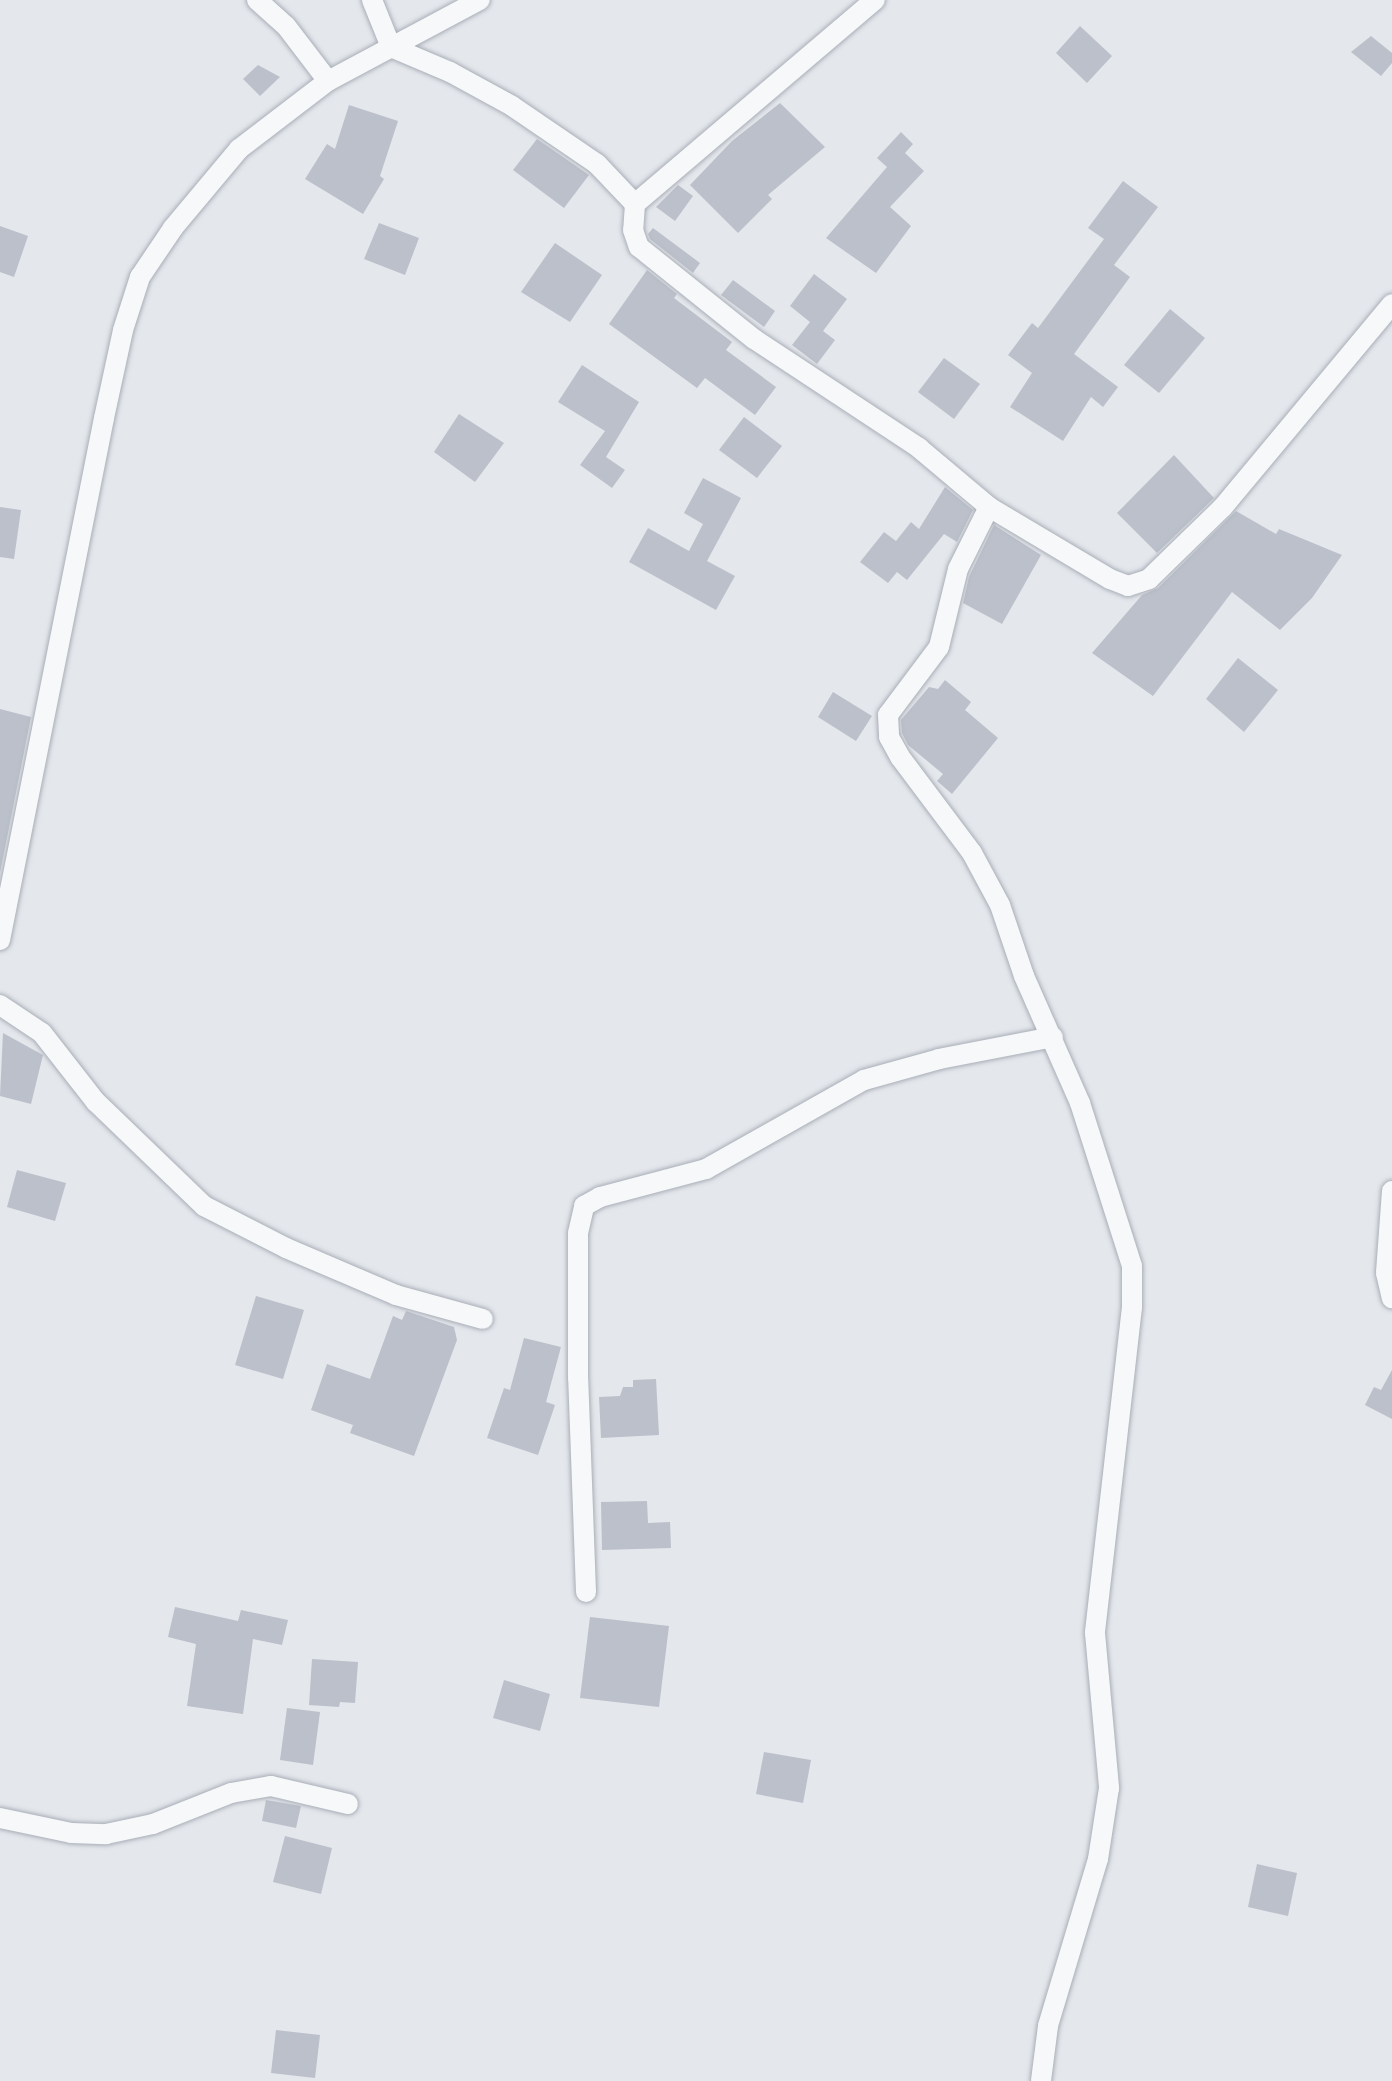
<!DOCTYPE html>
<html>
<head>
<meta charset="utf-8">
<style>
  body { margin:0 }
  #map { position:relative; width:1392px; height:2081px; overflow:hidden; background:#e4e7ec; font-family:"Roboto Condensed",sans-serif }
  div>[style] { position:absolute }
  .building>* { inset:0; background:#bbc0ca }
  .roads { filter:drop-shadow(0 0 2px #a9aeb7) drop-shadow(0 0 2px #a9aeb7) }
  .minor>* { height:20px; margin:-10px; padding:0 10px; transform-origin:10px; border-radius:10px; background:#f7f8fa }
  span { translate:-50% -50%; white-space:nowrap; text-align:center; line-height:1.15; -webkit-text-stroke:8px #f4f6f9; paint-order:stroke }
</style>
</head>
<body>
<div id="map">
  <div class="building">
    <div style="clip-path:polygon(1080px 26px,1112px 56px,1087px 83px,1056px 53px)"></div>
    <div style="clip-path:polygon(1371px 36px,1392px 53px,1392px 63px,1381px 76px,1351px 52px)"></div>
    <div style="clip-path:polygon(258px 65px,280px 77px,260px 96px,243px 79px)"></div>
    <div style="clip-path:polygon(780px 103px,825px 147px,768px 195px,772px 199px,738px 233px,690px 185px,732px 141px)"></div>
    <div style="clip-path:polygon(349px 105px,398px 121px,380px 176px,384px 179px,363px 214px,305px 179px,327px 144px,335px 149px)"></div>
    <div style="clip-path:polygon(901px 132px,913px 144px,905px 153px,924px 171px,890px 207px,911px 226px,876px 273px,826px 238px,887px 167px,877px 158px)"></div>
    <div style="clip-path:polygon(537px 139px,589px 175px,564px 208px,513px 170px)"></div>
    <div style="clip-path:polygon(1123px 181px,1158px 207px,1114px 265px,1130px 277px,1074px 354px,1118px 387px,1103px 407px,1091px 397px,1063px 441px,1010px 407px,1032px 373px,1008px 355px,1032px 323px,1038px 328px,1104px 239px,1088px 228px)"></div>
    <div style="clip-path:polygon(678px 185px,693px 196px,675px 221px,656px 207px)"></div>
    <div style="clip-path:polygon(379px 223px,419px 238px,405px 275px,364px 259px)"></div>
    <div style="clip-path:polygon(0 226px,28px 236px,14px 277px,0 272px)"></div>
    <div style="clip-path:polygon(653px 228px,700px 263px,693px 273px,650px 239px,648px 234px)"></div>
    <div style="clip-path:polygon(555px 243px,602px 275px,570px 322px,521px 292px)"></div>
    <div style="clip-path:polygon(647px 270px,677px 294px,674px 298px,732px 342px,726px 350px,776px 387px,755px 415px,705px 378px,697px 388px,609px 324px)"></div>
    <div style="clip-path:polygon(814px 274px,847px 299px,823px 331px,835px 340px,817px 364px,792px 345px,810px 322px,790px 306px)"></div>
    <div style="clip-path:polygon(733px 280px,775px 311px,764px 327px,721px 295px)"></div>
    <div style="clip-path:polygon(1170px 309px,1205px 338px,1159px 393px,1124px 365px)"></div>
    <div style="clip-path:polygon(944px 358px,980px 384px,954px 419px,918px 392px)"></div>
    <div style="clip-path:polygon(582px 365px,639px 402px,606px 457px,625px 470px,612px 488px,580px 465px,605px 431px,558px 402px)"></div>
    <div style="clip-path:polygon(459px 414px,504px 443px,475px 482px,434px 452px)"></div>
    <div style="clip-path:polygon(744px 417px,782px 446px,757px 478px,719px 450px)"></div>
    <div style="clip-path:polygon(1174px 455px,1214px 498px,1157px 553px,1117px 513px)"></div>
    <div style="clip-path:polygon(703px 478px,741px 498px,707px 561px,735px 576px,716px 610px,629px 562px,648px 528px,689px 551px,703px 524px,684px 513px)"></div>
    <div style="clip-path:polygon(945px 487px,973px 510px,957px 542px,944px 534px,907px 580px,897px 572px,888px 583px,860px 562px,884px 532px,896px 541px,911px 522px,919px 529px)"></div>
    <div style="clip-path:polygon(0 507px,21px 510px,14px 559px,0 557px)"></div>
    <div style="clip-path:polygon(1236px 511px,1276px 534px,1279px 529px,1342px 555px,1312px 598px,1280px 630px,1232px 592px,1153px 696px,1092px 653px,1142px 595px,1158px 588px)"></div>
    <div style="clip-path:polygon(994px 525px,1041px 555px,1002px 624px,963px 603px,969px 577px)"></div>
    <div style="clip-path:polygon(1238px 658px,1278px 690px,1244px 732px,1206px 699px)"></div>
    <div style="clip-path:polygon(945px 680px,971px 702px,965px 710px,998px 738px,952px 794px,937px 781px,943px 774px,908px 745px,902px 733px,901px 720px,929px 687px,938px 689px)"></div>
    <div style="clip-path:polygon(833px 692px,872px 716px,856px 741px,818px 717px)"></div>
    <div style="clip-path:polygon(0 709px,31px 717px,0 873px)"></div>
    <div style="clip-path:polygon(3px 1033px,43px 1055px,31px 1104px,0 1096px)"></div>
    <div style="clip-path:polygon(17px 1170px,66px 1183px,55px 1221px,7px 1207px)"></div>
    <div style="clip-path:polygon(256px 1296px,304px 1310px,283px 1379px,235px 1365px)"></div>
    <div style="clip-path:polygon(406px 1311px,454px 1327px,457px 1340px,414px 1456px,350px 1433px,353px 1425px,311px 1410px,327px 1364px,370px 1379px,393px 1316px,402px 1320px)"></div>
    <div style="clip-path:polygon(524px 1338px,561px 1347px,546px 1402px,555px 1405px,538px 1455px,487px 1438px,504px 1388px,510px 1390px)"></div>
    <div style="clip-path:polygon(1392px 1370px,1392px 1419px,1365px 1405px,1374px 1387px,1381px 1390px)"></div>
    <div style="clip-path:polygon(656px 1379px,659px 1435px,601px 1438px,599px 1397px,620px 1396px,623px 1387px,633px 1387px,633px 1380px)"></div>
    <div style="clip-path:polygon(647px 1501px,648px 1523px,670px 1522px,671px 1548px,602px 1550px,601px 1502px)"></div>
    <div style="clip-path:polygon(175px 1607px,238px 1621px,241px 1610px,288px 1620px,282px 1645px,253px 1639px,243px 1714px,187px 1706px,196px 1644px,168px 1637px)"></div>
    <div style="clip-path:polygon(590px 1617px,669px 1626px,659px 1707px,580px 1698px)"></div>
    <div style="clip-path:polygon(312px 1659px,358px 1662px,355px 1703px,340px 1702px,339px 1707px,309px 1705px)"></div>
    <div style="clip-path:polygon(504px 1680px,550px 1694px,540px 1731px,493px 1718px)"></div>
    <div style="clip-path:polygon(287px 1708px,320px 1712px,313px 1765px,280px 1760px)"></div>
    <div style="clip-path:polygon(764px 1752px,811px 1760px,803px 1803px,756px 1794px)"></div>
    <div style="clip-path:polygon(266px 1800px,301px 1806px,296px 1828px,262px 1821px)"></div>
    <div style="clip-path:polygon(285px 1836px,332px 1848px,321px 1894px,273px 1882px)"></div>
    <div style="clip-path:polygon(1257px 1864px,1297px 1873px,1288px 1916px,1248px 1907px)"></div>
    <div style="clip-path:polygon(276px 2030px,320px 2035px,315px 2078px,271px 2073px)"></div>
  </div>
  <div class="roads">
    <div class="minor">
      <div style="left:257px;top:0;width:39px;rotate:42deg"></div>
      <div style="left:286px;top:26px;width:69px;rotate:52.6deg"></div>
      <div style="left:372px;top:0;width:51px;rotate:68deg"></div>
      <div style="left:391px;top:47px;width:64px;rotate:23deg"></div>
      <div style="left:450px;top:72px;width:71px;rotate:28.7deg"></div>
      <div style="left:512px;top:106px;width:103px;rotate:34.3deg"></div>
      <div style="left:597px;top:164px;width:55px;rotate:46.5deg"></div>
      <div style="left:635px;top:204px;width:26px;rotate:94deg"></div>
      <div style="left:633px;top:230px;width:18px;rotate:71deg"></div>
      <div style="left:639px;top:247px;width:147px;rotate:38.7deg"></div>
      <div style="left:754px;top:339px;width:198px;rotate:33.4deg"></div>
      <div style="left:919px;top:448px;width:92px;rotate:40.1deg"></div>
      <div style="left:989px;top:507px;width:141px;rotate:30.8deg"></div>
      <div style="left:1110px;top:579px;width:19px;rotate:21deg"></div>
      <div style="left:1128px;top:586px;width:22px;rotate:-18deg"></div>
      <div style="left:1149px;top:579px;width:103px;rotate:-44.2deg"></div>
      <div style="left:1223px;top:507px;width:264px;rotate:-50.2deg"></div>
      <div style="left:635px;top:204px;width:315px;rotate:-40.4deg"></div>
      <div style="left:989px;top:507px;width:69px;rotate:116.6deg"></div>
      <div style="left:958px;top:569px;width:80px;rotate:103.7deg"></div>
      <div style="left:939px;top:647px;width:85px;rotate:126.9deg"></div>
      <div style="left:888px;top:715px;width:22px;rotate:87deg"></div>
      <div style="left:889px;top:737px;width:23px;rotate:61deg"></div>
      <div style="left:900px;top:757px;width:120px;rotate:53.1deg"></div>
      <div style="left:972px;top:853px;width:59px;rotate:61.7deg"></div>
      <div style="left:1000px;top:905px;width:75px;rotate:71.3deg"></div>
      <div style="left:1024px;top:976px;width:139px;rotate:66.2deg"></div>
      <div style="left:1080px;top:1103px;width:171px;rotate:72.3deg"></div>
      <div style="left:1132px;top:1266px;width:41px;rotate:90deg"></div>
      <div style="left:1132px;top:1307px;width:328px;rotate:96.5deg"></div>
      <div style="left:1095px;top:1633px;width:156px;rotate:84.8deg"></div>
      <div style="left:1109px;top:1788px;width:72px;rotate:98.8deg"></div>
      <div style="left:1098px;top:1859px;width:174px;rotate:106.7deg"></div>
      <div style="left:1048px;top:2026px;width:55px;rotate:97.3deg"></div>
      <div style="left:0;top:940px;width:532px;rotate:-78.73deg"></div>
      <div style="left:104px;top:418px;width:90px;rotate:-77.8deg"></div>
      <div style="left:123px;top:330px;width:56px;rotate:-72.2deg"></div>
      <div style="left:140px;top:277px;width:59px;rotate:-56deg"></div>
      <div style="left:173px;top:228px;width:103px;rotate:-50.1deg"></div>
      <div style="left:239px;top:149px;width:112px;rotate:-37.4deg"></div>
      <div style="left:328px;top:81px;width:172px;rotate:-28.1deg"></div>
      <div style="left:0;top:1005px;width:50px;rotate:33.7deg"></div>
      <div style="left:42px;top:1033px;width:88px;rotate:52deg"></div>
      <div style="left:96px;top:1102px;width:150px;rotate:43.9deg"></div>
      <div style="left:204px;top:1206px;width:92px;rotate:27.1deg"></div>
      <div style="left:286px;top:1248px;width:120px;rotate:23.1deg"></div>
      <div style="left:396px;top:1295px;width:90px;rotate:15.4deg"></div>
      <div style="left:1392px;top:1191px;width:82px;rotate:94.2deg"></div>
      <div style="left:1386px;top:1273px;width:26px;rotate:77deg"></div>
      <div style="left:586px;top:1592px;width:214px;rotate:-92.1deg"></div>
      <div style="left:578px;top:1378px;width:145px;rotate:-90deg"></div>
      <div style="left:578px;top:1233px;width:28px;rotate:-77deg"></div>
      <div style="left:584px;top:1206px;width:18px;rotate:-29deg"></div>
      <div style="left:600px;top:1197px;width:110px;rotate:-14.8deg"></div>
      <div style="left:706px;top:1169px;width:181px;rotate:-29.4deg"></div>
      <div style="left:864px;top:1080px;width:78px;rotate:-15.6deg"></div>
      <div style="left:939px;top:1059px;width:116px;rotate:-10.9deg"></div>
      <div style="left:0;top:1818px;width:73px;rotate:11.9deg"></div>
      <div style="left:71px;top:1833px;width:35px;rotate:2deg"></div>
      <div style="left:106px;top:1834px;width:48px;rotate:-12deg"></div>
      <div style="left:153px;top:1824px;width:84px;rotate:-21.7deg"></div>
      <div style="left:231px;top:1793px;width:41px;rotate:-9.9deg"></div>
      <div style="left:271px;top:1786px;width:79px;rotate:13.2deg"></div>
    </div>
  </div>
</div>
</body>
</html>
